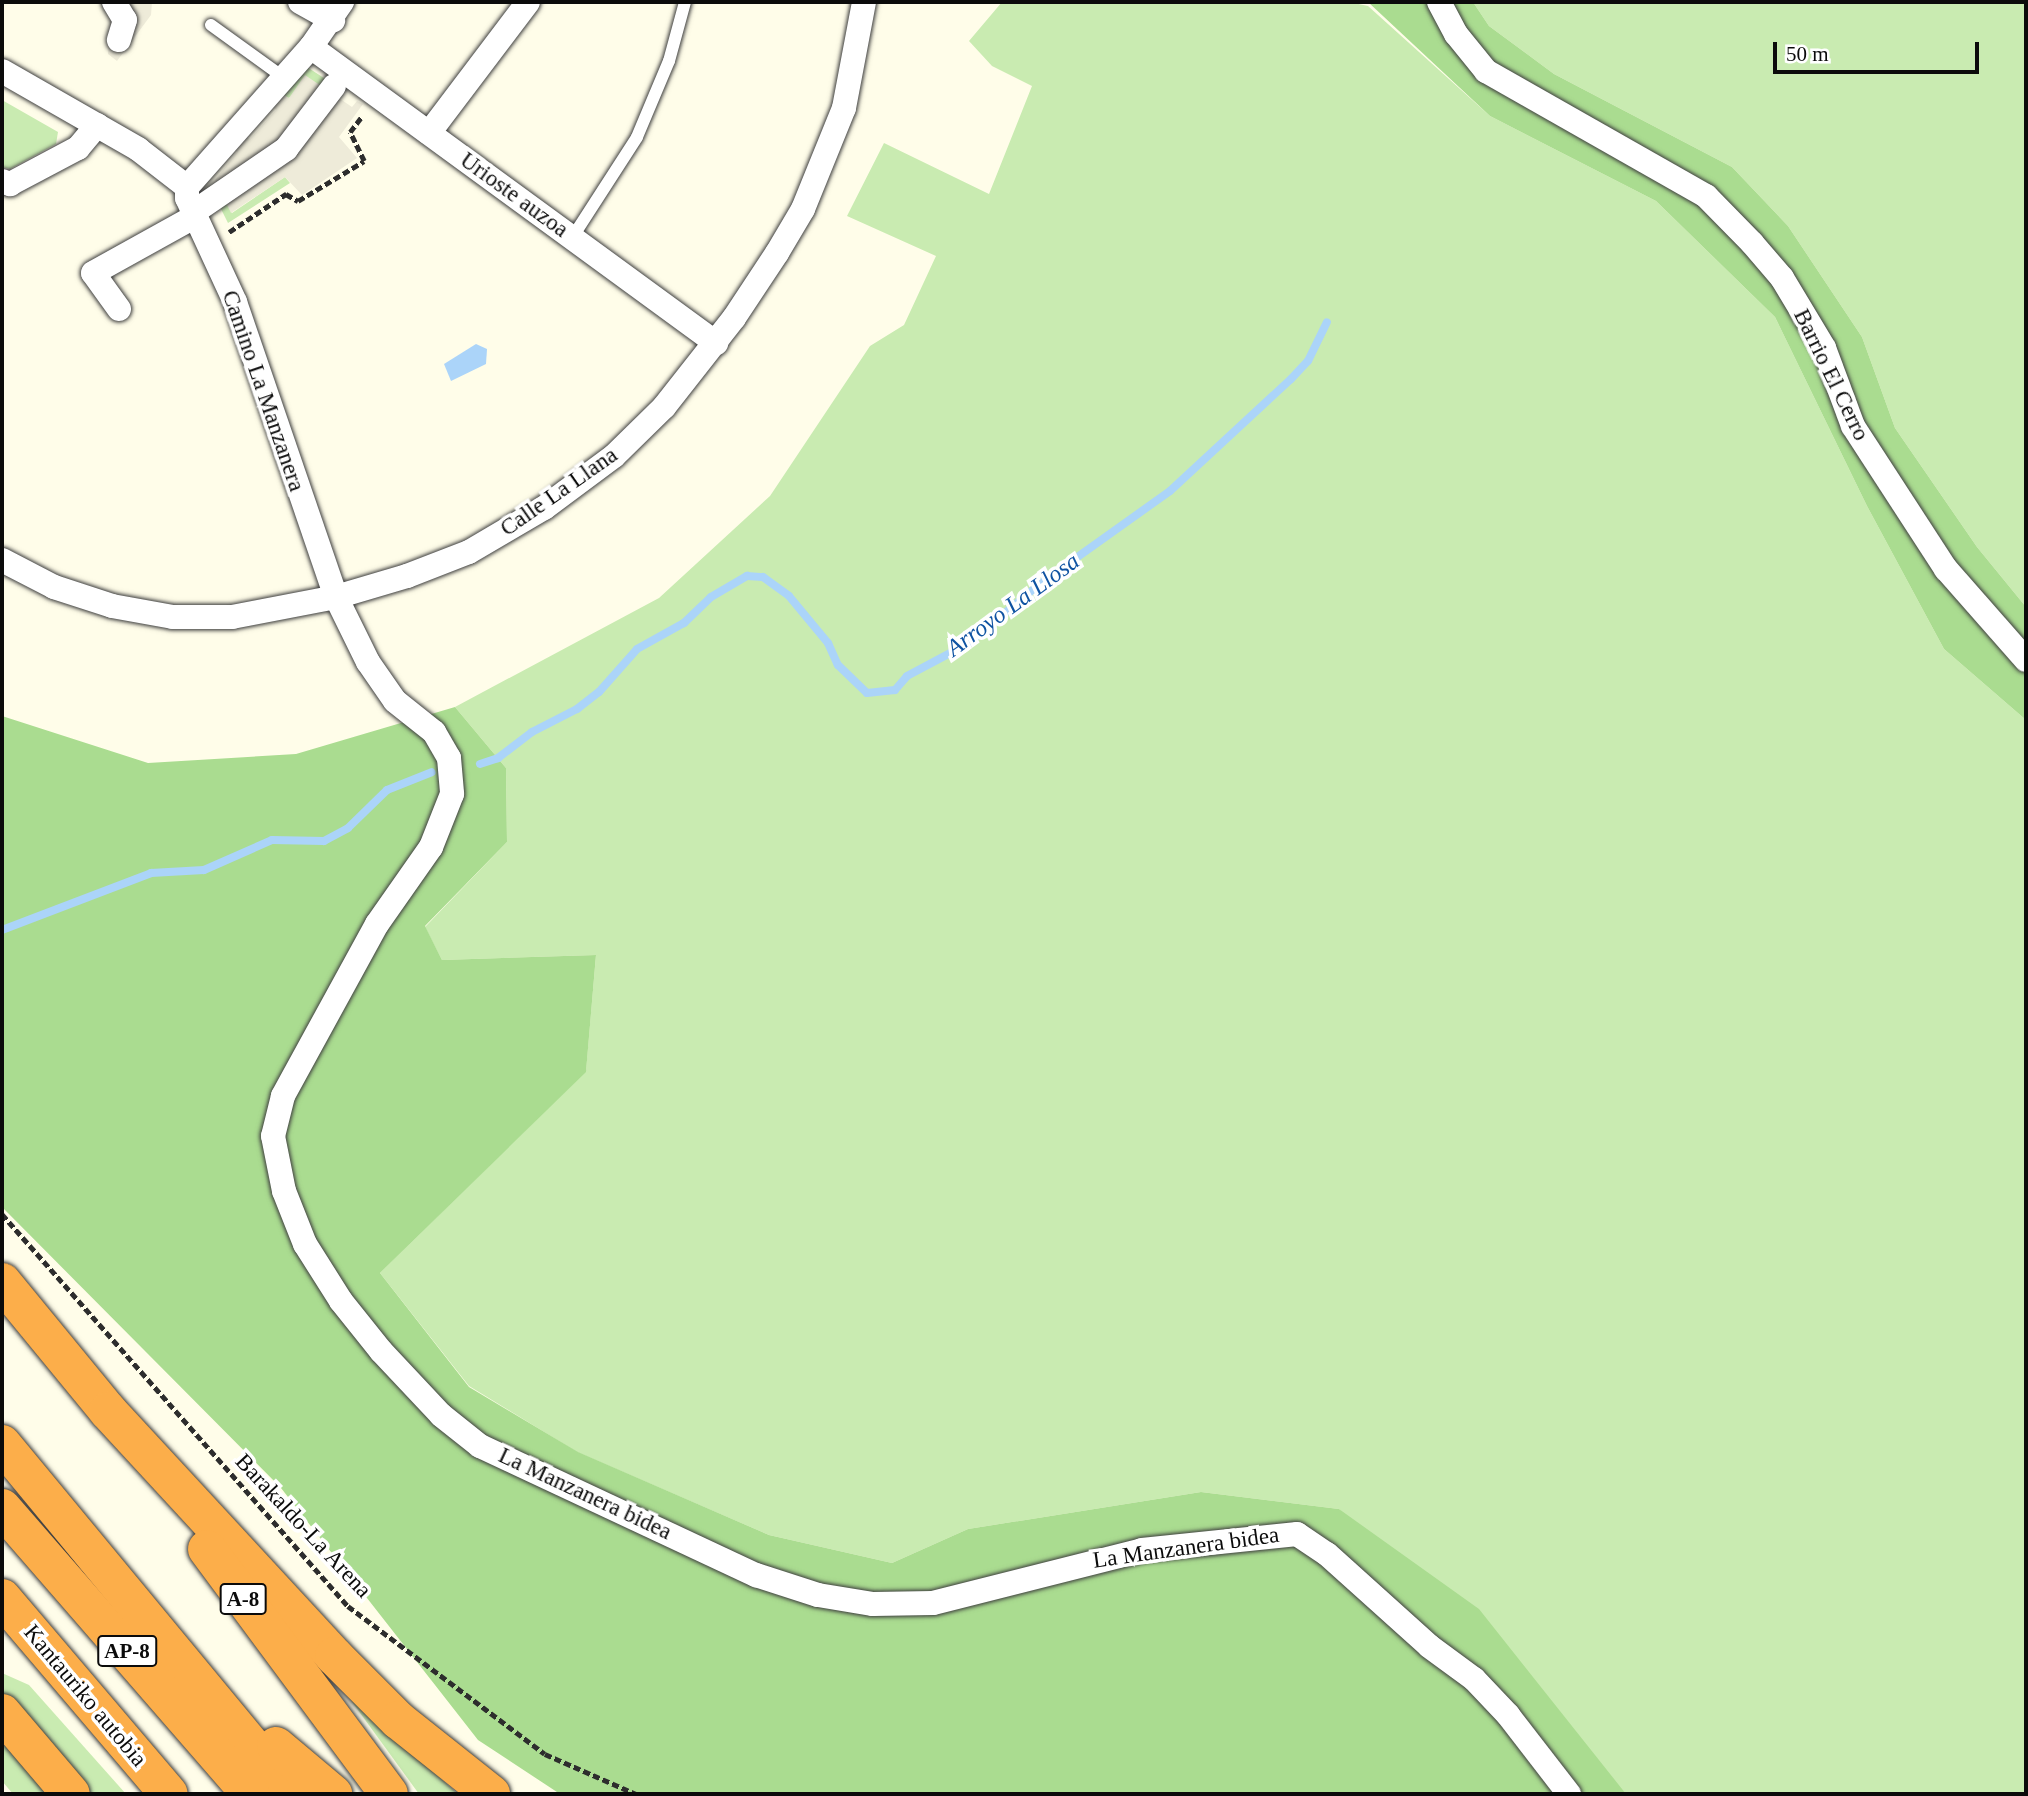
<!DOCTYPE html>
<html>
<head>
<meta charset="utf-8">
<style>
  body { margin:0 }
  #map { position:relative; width:2028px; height:1796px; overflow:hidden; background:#fffde9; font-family:Georgia,serif }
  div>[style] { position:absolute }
  .green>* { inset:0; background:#c9ebb1 }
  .forest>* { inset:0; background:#aadc90 }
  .plaza>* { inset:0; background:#eeebd9 }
  .water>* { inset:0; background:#abd4f9 }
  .stream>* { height:8px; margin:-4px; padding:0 4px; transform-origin:4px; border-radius:4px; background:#abd4f9 }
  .path>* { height:4.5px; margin-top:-2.25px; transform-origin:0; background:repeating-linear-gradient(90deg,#2d2d2d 0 7px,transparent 0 10.5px) }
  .roads { filter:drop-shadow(0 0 2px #3e3e3e) drop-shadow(0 0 2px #3e3e3e) }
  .lane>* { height:12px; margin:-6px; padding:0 6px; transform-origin:6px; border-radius:6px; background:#fff }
  .street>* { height:24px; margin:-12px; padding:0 12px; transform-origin:12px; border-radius:12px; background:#fff }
  .highway>* { height:38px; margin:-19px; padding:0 19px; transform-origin:19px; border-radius:19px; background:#fcae4a }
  span { translate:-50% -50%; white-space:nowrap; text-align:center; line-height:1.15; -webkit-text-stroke:7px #fff; paint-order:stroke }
  .shield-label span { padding:2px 5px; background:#fff; border:2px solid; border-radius:5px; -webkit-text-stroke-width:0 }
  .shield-label { font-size:21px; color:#0b0b0b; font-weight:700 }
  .street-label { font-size:23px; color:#0b0b0b }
  .water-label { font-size:24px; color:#0f53a2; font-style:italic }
  .frame { position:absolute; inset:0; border:4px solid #0b0b0b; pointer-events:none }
  .scale { position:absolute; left:1773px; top:42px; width:206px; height:32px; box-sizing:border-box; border:4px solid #0b0b0b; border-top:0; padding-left:9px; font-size:21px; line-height:24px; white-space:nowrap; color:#0b0b0b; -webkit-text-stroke:5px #fff; paint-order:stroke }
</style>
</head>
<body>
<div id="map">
  <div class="green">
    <div style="clip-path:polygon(1002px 2px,1349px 2px,1368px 6px,1490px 116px,1656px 201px,1775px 317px,1867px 506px,1944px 649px,2026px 720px,2026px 1794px,1626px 1794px,1339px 1509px,1201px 1492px,968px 1529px,892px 1563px,769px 1535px,577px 1452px,469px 1386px,380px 1273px,586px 1071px,596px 955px,442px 960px,425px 927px,507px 842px,506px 768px,455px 707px,659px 598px,770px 496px,870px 346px,904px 325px,936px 256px,847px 216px,884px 143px,989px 194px,1032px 86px,992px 66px,969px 41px)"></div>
    <div style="clip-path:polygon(1473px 2px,2026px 2px,2026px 607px,1977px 547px,1895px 428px,1862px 337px,1788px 226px,1732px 167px,1554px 74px,1489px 26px)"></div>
    <div style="clip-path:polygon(304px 65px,330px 82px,288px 98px,281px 93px)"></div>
    <div style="clip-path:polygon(2px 100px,58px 132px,56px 144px,10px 169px,2px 167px)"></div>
    <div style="clip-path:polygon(285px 177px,290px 183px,228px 223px,219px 205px,225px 200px,232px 213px)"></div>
    <div style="clip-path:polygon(2px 1673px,29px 1685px,126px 1794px,13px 1794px,2px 1781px)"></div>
    <div style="clip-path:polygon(347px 1695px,458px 1794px,419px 1794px)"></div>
  </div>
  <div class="forest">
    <div style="clip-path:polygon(1368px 2px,1473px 2px,1489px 26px,1554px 74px,1732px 167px,1788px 226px,1862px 337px,1895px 428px,1977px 547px,2026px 607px,2026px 720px,1944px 649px,1867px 506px,1775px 317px,1656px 201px,1490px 116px)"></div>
    <div style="clip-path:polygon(455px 707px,506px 768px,507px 842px,425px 926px,442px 960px,596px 955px,586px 1072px,380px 1273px,469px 1387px,578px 1452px,769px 1535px,892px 1563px,968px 1529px,1201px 1492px,1339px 1509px,1479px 1609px,1626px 1794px,560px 1794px,478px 1740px,281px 1488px,2px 1207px,2px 716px,148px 763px,296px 754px)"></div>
  </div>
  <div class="plaza">
    <div style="clip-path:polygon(99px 2px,152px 2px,151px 15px,117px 61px,108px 54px,111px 17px)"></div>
    <div style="clip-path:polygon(305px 75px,352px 107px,357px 101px,363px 104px,339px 137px,357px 158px,302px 195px,285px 177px,231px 213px,215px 180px,237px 152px,231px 147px,243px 135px,250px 139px,276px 110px,270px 104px,280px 93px,289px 98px)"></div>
  </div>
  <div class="water">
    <div style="clip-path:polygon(476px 344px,487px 349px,486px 364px,451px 381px,444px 364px)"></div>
  </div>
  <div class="stream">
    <div style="left:480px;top:764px;width:19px;rotate:-18deg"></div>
    <div style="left:498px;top:758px;width:43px;rotate:-37.4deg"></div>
    <div style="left:532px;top:732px;width:51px;rotate:-27.1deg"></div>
    <div style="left:577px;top:709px;width:28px;rotate:-38deg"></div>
    <div style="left:599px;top:692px;width:57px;rotate:-48.5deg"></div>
    <div style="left:637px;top:649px;width:54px;rotate:-29deg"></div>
    <div style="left:684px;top:623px;width:37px;rotate:-44deg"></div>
    <div style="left:711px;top:597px;width:42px;rotate:-30.3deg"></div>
    <div style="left:747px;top:576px;width:16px;rotate:4deg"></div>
    <div style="left:763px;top:577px;width:32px;rotate:36deg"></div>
    <div style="left:789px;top:596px;width:61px;rotate:50.3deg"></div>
    <div style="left:828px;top:643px;width:24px;rotate:66deg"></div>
    <div style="left:838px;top:665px;width:40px;rotate:44deg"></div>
    <div style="left:867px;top:693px;width:28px;rotate:-6deg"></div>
    <div style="left:895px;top:690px;width:18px;rotate:-49deg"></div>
    <div style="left:907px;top:676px;width:70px;rotate:-28deg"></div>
    <div style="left:969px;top:643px;width:94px;rotate:-39.8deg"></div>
    <div style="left:1041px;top:583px;width:158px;rotate:-35.5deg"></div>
    <div style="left:1170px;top:491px;width:165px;rotate:-42.8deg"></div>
    <div style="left:1291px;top:379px;width:25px;rotate:-47deg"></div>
    <div style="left:1308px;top:361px;width:43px;rotate:-64deg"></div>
    <div style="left:2px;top:930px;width:160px;rotate:-20.9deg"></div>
    <div style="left:151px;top:873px;width:53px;rotate:-3.2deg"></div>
    <div style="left:204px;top:870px;width:74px;rotate:-23.8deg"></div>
    <div style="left:272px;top:840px;width:52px;rotate:1.1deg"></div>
    <div style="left:324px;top:841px;width:27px;rotate:-28deg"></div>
    <div style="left:348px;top:828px;width:54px;rotate:-44.3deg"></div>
    <div style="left:387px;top:790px;width:48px;rotate:-21.8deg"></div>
  </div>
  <div class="path">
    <div style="left:229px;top:232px;width:69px;rotate:-33.7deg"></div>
    <div style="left:286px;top:194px;width:14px;rotate:30deg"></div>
    <div style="left:298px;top:201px;width:77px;rotate:-31.2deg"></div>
    <div style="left:364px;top:161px;width:32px;rotate:-116deg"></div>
    <div style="left:350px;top:132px;width:20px;rotate:-53deg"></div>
    <div style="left:2px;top:1214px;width:523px;rotate:48.57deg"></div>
    <div style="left:348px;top:1606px;width:246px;rotate:36.9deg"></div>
    <div style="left:545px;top:1754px;width:99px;rotate:23.7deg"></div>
  </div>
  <div class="roads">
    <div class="lane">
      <div style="left:211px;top:25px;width:89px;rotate:35.8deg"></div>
      <div style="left:572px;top:238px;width:120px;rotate:-57.2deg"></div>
      <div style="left:637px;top:137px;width:82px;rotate:-67.2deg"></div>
      <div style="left:669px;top:61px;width:61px;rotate:-74.8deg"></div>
    </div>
    <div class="street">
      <div style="left:114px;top:2px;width:21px;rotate:59deg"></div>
      <div style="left:125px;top:20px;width:21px;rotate:107deg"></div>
      <div style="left:300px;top:2px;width:38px;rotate:29deg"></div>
      <div style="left:1439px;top:2px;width:36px;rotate:62deg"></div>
      <div style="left:1456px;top:34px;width:48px;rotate:51deg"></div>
      <div style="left:1486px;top:71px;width:253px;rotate:29.6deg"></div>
      <div style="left:1706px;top:196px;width:66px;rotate:45.6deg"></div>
      <div style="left:1752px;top:243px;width:46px;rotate:49.4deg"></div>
      <div style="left:1782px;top:278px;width:82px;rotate:59deg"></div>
      <div style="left:1824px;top:348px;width:83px;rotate:69.6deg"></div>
      <div style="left:1853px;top:426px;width:171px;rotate:57deg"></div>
      <div style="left:1946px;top:569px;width:121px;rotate:48.7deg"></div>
      <div style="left:311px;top:47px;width:502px;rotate:36.16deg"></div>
      <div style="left:2px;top:71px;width:157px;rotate:29.8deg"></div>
      <div style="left:138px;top:149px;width:62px;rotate:37.8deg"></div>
      <div style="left:429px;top:133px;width:164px;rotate:-52.9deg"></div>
      <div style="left:2px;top:181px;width:9px;rotate:21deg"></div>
      <div style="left:10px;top:184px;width:77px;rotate:-27.9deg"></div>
      <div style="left:78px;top:148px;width:30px;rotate:-50deg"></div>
      <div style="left:187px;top:187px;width:11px;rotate:90deg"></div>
      <div style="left:187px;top:198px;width:115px;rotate:65.2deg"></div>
      <div style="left:235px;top:302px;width:312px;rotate:71.1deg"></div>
      <div style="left:336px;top:597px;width:72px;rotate:63.8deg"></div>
      <div style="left:368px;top:662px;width:47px;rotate:55.3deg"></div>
      <div style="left:395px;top:701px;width:50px;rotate:38.5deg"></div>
      <div style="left:434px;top:732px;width:30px;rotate:60deg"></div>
      <div style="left:449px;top:758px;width:36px;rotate:85deg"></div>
      <div style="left:452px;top:794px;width:57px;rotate:111.6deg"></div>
      <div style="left:431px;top:847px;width:94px;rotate:125deg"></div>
      <div style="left:377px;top:924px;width:196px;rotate:118.7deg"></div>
      <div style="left:283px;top:1096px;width:41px;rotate:104deg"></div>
      <div style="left:273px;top:1136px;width:56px;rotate:78.7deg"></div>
      <div style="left:284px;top:1191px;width:57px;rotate:68.4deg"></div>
      <div style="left:305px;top:1244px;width:67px;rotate:57.7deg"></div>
      <div style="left:341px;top:1301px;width:64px;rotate:51.3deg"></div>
      <div style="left:381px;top:1351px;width:88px;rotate:46.8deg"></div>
      <div style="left:441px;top:1415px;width:50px;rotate:38.5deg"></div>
      <div style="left:480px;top:1446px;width:305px;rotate:25.1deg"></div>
      <div style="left:756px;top:1575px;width:65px;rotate:17.9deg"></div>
      <div style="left:818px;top:1595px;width:56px;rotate:9.3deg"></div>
      <div style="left:873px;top:1604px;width:60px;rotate:-1deg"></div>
      <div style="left:933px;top:1603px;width:216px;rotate:-14.2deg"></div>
      <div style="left:1142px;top:1550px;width:156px;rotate:-5.9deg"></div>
      <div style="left:1297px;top:1534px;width:36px;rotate:34deg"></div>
      <div style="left:1327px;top:1554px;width:137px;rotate:42deg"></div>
      <div style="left:1429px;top:1646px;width:56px;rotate:36.3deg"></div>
      <div style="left:1474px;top:1679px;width:50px;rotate:46.6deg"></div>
      <div style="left:1508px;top:1715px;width:100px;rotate:52.3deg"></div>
      <div style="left:187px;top:187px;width:187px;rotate:-48.5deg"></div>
      <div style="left:311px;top:47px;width:55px;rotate:-55.4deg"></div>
      <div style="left:194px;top:212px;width:112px;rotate:-34.4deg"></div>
      <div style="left:286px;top:149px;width:79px;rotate:-52.7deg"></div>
      <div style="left:119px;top:309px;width:44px;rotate:-125.8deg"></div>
      <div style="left:93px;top:273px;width:118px;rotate:-29deg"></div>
      <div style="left:2px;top:560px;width:59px;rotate:27.4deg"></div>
      <div style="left:54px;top:587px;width:61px;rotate:18.1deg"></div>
      <div style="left:112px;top:606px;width:62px;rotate:10.2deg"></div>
      <div style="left:173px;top:617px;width:59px"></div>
      <div style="left:232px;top:617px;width:106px;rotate:-10.9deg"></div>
      <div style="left:336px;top:597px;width:74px;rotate:-16.5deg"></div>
      <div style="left:407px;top:576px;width:66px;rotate:-21.2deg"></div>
      <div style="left:469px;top:552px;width:87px;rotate:-30.4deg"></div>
      <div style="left:544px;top:508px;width:87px;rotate:-36.6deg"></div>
      <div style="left:614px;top:456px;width:70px;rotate:-44.4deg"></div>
      <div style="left:664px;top:407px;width:113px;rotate:-51.8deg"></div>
      <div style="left:734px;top:318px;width:78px;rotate:-56.5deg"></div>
      <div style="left:777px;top:253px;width:51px;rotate:-59.4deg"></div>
      <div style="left:803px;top:209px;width:109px;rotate:-67.9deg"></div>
      <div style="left:844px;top:108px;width:108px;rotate:-79.3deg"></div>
    </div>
    <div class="highway">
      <div style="left:2px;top:1282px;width:167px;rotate:50.6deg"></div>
      <div style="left:108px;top:1411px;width:333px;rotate:47.3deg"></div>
      <div style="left:334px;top:1656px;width:91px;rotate:45deg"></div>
      <div style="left:398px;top:1720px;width:119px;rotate:38.5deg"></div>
      <div style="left:2px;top:1444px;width:455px;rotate:50.4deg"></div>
      <div style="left:2px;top:1508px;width:379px;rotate:49deg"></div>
      <div style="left:207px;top:1549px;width:305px;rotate:53.4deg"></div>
      <div style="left:2px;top:1598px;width:257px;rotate:49.6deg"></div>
      <div style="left:2px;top:1713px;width:106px;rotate:49.6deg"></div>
      <div style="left:276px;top:1746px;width:75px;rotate:40.1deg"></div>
    </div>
  </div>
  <div class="shield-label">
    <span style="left:243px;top:1599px">A-8</span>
    <span style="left:127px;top:1651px">AP-8</span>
  </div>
  <div class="street-label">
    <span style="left:514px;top:195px;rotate:36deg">Urioste auzoa</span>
    <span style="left:1831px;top:375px;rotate:64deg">Barrio El Cerro</span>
    <span style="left:263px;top:391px;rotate:71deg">Camino La Manzanera</span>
    <span style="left:559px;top:492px;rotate:-35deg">Calle La Llana</span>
    <span style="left:585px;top:1494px;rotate:25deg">La Manzanera bidea</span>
    <span style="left:303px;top:1526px;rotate:47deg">Barakaldo-La Arena</span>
    <span style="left:1186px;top:1548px;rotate:-8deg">La Manzanera bidea</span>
    <span style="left:85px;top:1696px;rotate:50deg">Kantauriko autobia</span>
  </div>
  <div class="water-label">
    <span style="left:1013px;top:605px;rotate:-36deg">Arroyo La Llosa</span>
  </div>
  <div class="frame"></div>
  <div class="scale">50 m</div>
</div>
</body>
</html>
